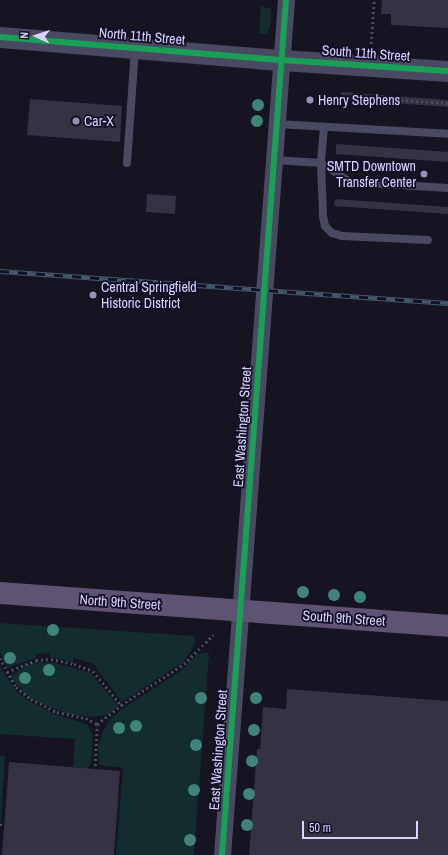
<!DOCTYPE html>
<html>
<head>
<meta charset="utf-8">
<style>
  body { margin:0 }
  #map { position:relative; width:448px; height:855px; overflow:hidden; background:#161421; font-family:"Archivo Narrow",sans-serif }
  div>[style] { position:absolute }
  .green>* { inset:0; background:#132c2d }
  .building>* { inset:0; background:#343243 }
  .path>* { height:2.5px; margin-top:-1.25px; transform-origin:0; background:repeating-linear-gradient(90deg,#44505f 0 2px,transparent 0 5px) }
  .service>* { height:8px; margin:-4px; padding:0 4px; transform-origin:4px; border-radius:4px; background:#4a4962 }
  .minor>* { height:17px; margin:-8.5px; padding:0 8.5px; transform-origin:8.5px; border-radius:8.5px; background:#4a4962 }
  .tertiary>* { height:21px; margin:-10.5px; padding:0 10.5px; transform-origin:10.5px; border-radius:10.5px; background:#4a4962 }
  .primary>* { height:22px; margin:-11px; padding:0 11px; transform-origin:11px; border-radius:11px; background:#5e5373 }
  .rail>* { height:4.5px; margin-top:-2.25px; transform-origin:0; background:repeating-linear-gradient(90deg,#130f26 0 9px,#43596b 0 18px); box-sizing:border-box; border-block:1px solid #43596b }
  .cycleway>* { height:6px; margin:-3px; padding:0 3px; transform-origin:3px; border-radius:3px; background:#1a9f57 }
  .trees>* { width:12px; height:12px; margin:-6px; border-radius:50%; background:#3e8478 }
  .dots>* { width:11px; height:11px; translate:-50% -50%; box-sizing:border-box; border:2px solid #130f26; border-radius:50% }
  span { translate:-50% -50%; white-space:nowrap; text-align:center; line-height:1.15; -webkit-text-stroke:3.5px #130f26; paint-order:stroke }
  .street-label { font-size:14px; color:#d9d4ff }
  .poi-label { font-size:14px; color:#d9d4ff }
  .left { translate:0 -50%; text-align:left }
  .right { translate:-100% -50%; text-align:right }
  .north { position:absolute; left:16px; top:16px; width:40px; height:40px; -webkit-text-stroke:3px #130f26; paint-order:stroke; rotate:273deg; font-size:11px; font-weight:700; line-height:16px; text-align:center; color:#d9d4ff }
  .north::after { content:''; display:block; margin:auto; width:14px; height:18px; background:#d9d4ff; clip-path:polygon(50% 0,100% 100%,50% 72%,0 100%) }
  .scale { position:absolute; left:302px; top:821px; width:116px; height:18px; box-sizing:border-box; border:2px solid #d9d4ff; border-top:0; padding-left:5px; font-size:12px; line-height:14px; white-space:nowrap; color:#d9d4ff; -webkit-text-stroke:3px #130f26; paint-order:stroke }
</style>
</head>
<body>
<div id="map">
  <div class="green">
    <div style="clip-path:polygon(261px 6px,271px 9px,270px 28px,266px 34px,259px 34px)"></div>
    <div style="clip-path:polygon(0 623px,195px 636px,195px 642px,191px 651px,183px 662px,122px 702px,96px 668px,96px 665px,74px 658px,73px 662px,50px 657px,49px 653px,36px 654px,36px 658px,7px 668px,0 652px)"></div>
    <div style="clip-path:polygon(203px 653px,209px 653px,194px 855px,116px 855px,123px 768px,99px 765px,98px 747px,102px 733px,109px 721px,122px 709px,179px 672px,197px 655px)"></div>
    <div style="clip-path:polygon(39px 662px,55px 663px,91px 673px,118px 706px,106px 715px,91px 717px,68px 714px,37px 702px,24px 693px,10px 676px,25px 666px)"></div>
    <div style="clip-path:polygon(0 666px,15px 690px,27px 700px,54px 714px,87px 724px,93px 735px,91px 763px,88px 768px,73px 767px,75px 739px,0 734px)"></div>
    <div style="clip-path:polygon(0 755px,5px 756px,1px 824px,0 824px)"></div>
  </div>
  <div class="building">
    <div style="clip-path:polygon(382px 0,448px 0,448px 28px,391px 25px,391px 14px,381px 14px)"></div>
    <div style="clip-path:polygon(341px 92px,448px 100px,448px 107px,341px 99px)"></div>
    <div style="clip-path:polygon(30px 99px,122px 106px,120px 142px,27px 135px)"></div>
    <div style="clip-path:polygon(336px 144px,448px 152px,448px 162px,336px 154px)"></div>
    <div style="clip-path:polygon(147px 194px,176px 196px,175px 214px,146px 212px)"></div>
    <div style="clip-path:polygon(335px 199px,448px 207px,448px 214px,334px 206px)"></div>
    <div style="clip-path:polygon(287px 689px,448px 701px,448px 855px,249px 855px,257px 749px,260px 749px,263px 707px,286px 709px)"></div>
    <div style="clip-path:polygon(9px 762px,120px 771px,114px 855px,2px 855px)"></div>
  </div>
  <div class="path">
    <div style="left:371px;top:44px;width:44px;rotate:-86.1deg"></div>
    <div style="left:341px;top:96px;width:107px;rotate:3.7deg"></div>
    <div style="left:0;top:658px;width:33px;rotate:61deg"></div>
    <div style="left:16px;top:687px;width:19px;rotate:39deg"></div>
    <div style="left:31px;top:699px;width:29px;rotate:27deg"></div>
    <div style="left:57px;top:712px;width:30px;rotate:12deg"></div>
    <div style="left:86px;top:718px;width:13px;rotate:29deg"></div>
    <div style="left:97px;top:724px;width:31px;rotate:-38deg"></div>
    <div style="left:121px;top:705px;width:75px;rotate:-33.1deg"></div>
    <div style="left:184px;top:664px;width:41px;rotate:-45deg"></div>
    <div style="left:7px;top:672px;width:31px;rotate:-22deg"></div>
    <div style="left:36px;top:660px;width:15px;rotate:-4deg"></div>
    <div style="left:51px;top:659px;width:24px;rotate:12deg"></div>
    <div style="left:74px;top:664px;width:20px;rotate:20deg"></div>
    <div style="left:93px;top:671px;width:44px;rotate:50.5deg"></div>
    <div style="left:95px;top:766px;width:42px;rotate:-87.3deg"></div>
    <div style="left:0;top:825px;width:3px"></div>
  </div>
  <div class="service">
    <div style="left:277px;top:124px;width:171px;rotate:3.3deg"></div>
    <div style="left:324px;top:127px;width:36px;rotate:95deg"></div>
    <div style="left:321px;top:163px;width:53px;rotate:87.8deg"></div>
    <div style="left:323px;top:216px;width:10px;rotate:79deg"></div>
    <div style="left:325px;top:226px;width:10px;rotate:45deg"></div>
    <div style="left:332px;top:233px;width:10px;rotate:17deg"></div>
    <div style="left:342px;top:236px;width:86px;rotate:2.7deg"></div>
    <div style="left:274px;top:160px;width:47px;rotate:3.7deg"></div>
    <div style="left:321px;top:163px;width:35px;rotate:33deg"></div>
    <div style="left:350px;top:182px;width:98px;rotate:3.5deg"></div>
    <div style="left:127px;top:163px;width:115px;rotate:-86deg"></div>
  </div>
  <div class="minor">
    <div style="left:222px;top:855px;width:857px;rotate:-85.72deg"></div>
  </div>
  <div class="tertiary">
    <div style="left:0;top:37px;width:283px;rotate:4.7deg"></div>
    <div style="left:282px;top:60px;width:166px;rotate:3.8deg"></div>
  </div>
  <div class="primary">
    <div style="left:0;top:593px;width:449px;rotate:4.2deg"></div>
  </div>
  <div class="rail">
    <div style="left:0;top:271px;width:449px;rotate:4.1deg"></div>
  </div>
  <div class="cycleway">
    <div style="left:0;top:37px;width:283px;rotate:4.7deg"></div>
    <div style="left:282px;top:60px;width:166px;rotate:3.8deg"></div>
    <div style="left:222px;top:855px;width:857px;rotate:-85.72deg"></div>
  </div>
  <div class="trees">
    <div style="left:258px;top:105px"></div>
    <div style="left:257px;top:121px"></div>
    <div style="left:303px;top:592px"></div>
    <div style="left:334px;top:595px"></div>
    <div style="left:360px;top:597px"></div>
    <div style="left:53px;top:630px"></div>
    <div style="left:10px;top:658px"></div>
    <div style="left:49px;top:670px"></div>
    <div style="left:25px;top:678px"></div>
    <div style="left:201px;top:698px"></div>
    <div style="left:256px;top:698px"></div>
    <div style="left:136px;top:726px"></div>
    <div style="left:119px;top:728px"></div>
    <div style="left:254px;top:730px"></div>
    <div style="left:196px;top:745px"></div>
    <div style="left:252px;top:761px"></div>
    <div style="left:194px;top:790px"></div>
    <div style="left:249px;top:794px"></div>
    <div style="left:247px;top:825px"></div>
    <div style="left:190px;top:840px"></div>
  </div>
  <div class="dots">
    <div style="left:310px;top:100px;background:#9591b1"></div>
    <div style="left:76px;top:121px;background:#9591b1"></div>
    <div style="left:424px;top:174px;background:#9591b1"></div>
    <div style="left:93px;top:295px;background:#9591b1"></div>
  </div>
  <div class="street-label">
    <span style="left:142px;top:36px;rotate:5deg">North 11th Street</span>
    <span style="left:366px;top:53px;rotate:4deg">South 11th Street</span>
    <span style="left:242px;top:427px;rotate:-86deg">East Washington Street</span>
    <span style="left:120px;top:602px;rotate:4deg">North 9th Street</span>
    <span style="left:344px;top:618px;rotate:4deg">South 9th Street</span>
    <span style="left:218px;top:750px;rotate:-86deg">East Washington Street</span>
  </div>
  <div class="poi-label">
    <span class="left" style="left:318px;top:100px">Henry Stephens</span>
    <span class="left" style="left:84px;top:121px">Car-X</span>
    <span class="right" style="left:416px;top:174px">SMTD Downtown<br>Transfer Center</span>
    <span class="left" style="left:101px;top:295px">Central Springfield<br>Historic District</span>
  </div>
  <div class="north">N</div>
  <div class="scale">50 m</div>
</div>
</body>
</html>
